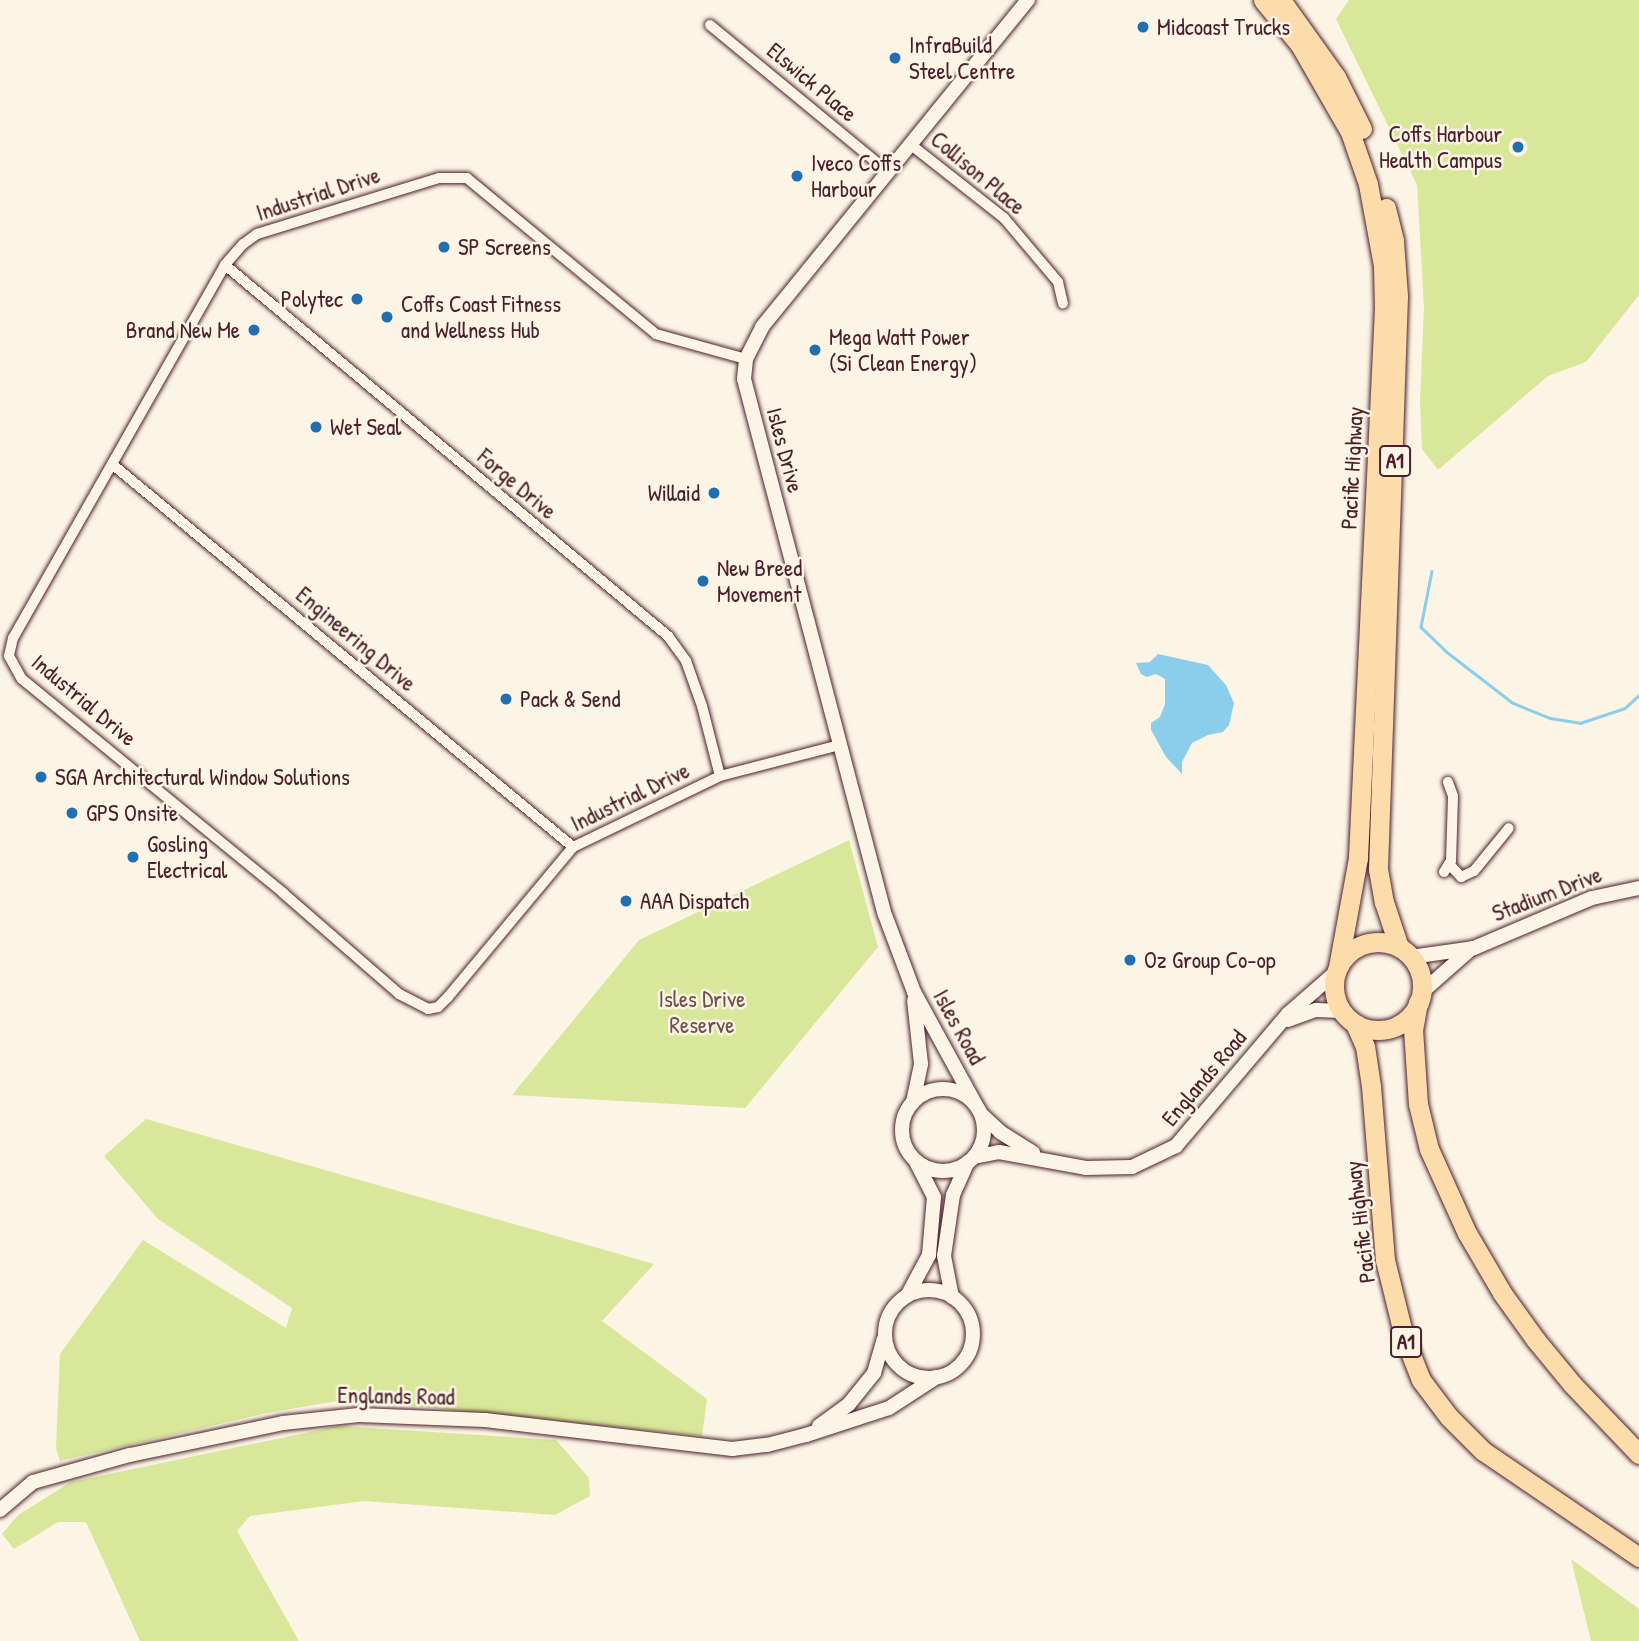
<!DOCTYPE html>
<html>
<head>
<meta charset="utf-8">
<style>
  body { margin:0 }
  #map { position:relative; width:1639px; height:1641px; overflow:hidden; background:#fcf5e5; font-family:"Patrick Hand",sans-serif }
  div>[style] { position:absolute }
  .green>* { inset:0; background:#d8e79a }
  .water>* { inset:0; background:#8aceeb }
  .stream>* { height:2.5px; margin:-1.25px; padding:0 1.25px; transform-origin:1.25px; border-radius:1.25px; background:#8aceeb }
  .roads { filter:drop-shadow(0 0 2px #4a1f2b) drop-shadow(0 0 2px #4a1f2b) }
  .street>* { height:10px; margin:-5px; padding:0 5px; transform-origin:5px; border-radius:5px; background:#fcf5e5 }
  .secondary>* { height:14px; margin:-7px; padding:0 7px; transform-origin:7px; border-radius:7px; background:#fcf5e5 }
  .secondary>.ring { margin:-7px; padding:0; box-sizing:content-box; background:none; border:14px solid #fcf5e5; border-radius:50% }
  .highway>* { height:19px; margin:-9.5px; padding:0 9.5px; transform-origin:9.5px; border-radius:9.5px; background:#fddcac }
  .highway>.ring { margin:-9.5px; padding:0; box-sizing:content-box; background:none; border:19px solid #fddcac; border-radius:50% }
  .dots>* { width:19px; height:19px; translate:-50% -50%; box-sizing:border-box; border:4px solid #fcf5e5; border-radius:50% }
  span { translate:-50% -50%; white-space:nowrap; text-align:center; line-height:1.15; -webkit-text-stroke:5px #fcf5e5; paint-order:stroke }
  .shield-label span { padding:2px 5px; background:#fcf5e5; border:2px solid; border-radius:5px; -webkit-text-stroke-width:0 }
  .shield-label { font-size:21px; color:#4a1f2b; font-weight:700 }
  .poi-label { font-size:23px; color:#4a1f2b }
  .left { translate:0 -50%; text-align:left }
  .right { translate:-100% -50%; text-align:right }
  .street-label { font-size:23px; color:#4a1f2b }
  .park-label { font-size:23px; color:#6e5147 }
</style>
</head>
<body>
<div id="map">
  <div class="green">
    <div style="clip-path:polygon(1349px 0,1639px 0,1639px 295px,1586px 362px,1548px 376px,1438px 470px,1422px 449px,1420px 402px,1424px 307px,1417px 185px,1336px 19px)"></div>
    <div style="clip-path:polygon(849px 840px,878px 947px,745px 1108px,512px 1095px,639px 940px)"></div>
    <div style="clip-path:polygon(146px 1119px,654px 1264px,602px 1321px,707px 1399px,702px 1436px,349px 1399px,267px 1413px,60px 1461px,56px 1448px,60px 1354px,143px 1240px,286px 1328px,292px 1308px,158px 1219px,104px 1156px)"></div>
    <div style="clip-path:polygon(339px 1426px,556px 1440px,589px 1478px,590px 1496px,555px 1515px,364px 1501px,250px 1516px,237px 1531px,299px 1641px,140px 1641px,86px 1522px,58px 1522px,14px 1549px,2px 1534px,18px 1515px,71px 1482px)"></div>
    <div style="clip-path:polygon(1571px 1559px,1639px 1609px,1639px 1641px,1591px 1641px)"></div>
  </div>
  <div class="water">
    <div style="clip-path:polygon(1158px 654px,1208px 665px,1226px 685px,1234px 703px,1229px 725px,1223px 732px,1208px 735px,1192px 743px,1182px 762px,1182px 774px,1166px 757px,1151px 730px,1151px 723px,1160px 717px,1165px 704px,1165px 679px,1156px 674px,1147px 677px,1141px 674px,1136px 663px,1150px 662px)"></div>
  </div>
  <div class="stream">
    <div style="left:1432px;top:571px;width:57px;rotate:101.1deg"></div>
    <div style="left:1421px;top:627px;width:36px;rotate:44deg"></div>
    <div style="left:1447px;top:652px;width:83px;rotate:37.7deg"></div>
    <div style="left:1513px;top:703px;width:40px;rotate:22deg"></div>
    <div style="left:1550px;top:718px;width:30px;rotate:9deg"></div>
    <div style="left:1580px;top:723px;width:47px;rotate:-18.4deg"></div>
    <div style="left:1625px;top:708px;width:19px;rotate:-43deg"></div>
  </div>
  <div class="roads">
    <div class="street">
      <div style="left:710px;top:25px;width:229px;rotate:39.5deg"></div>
      <div style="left:910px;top:144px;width:120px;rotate:38.2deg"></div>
      <div style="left:1004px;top:218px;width:84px;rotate:49.8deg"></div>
      <div style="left:1058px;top:282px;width:22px;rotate:77deg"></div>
      <div style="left:225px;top:265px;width:578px;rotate:39.95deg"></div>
      <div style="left:668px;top:636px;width:31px;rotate:54deg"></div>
      <div style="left:686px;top:661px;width:48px;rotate:70.4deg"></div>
      <div style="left:702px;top:706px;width:72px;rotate:75.6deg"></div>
      <div style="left:746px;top:359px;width:93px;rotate:-164.5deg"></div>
      <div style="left:656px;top:334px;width:245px;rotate:-140.5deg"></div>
      <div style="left:467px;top:178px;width:28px;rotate:180deg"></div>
      <div style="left:439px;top:178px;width:190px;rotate:162.9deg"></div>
      <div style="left:257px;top:234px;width:17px;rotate:144deg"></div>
      <div style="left:243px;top:244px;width:28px;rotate:131deg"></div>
      <div style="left:225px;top:265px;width:429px;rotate:119.6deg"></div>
      <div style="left:13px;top:638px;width:18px;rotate:103deg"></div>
      <div style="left:9px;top:656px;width:26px;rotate:61deg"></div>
      <div style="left:22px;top:679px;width:338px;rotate:39.3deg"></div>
      <div style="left:283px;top:893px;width:154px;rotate:41deg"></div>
      <div style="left:399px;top:994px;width:33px;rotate:27deg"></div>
      <div style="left:428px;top:1009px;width:10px;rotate:-11deg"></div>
      <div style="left:438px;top:1007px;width:14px;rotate:-45deg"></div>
      <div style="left:448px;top:997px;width:195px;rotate:-50.2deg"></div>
      <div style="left:573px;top:847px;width:163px;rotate:-25.8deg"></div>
      <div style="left:720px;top:776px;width:124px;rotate:-14.5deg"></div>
      <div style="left:112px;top:464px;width:599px;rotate:39.72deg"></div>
      <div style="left:1449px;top:864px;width:18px;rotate:47deg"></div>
      <div style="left:1461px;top:877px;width:14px;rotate:-25deg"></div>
      <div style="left:1474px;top:871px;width:55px;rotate:-50.9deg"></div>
      <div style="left:1444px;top:872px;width:13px;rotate:-58deg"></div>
      <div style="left:1451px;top:861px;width:65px;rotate:-88.2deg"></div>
      <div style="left:1453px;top:796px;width:15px;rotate:-110deg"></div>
    </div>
    <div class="secondary">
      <div style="left:1411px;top:957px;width:64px;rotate:-8.1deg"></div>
      <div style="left:1474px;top:948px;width:128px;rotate:-23deg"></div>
      <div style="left:1592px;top:898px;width:48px;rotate:-12deg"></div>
      <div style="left:1421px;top:993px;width:68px;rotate:-41.4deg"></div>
      <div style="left:1288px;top:1020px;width:30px;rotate:-20deg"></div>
      <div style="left:1316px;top:1010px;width:26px;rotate:2deg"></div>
      <div class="ring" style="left:902px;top:1089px;width:68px;height:68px"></div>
      <div style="left:913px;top:1102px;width:39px;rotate:-78deg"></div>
      <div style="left:921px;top:1064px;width:64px;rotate:-96.2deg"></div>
      <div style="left:977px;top:1107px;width:131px;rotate:-118.7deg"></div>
      <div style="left:914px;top:992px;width:85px;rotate:-110.6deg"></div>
      <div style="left:884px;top:912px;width:551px;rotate:-104.72deg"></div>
      <div style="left:744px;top:379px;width:20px;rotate:-84deg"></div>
      <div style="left:746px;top:359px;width:36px;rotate:-63deg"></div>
      <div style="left:762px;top:327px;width:422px;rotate:-50.9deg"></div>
      <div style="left:981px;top:1114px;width:26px;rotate:43deg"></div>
      <div style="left:1000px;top:1132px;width:39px;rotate:32deg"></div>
      <div style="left:974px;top:1157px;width:25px;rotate:-11deg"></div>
      <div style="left:999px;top:1152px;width:88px;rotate:10.4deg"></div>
      <div style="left:1086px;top:1168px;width:46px;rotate:-1.2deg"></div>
      <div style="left:1132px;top:1167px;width:49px;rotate:-25.5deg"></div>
      <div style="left:1176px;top:1146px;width:173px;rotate:-49.7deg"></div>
      <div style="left:1288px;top:1014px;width:64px;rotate:-41.2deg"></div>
      <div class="ring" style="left:885px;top:1290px;width:74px;height:74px"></div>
      <div style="left:907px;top:1296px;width:47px;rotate:-61.8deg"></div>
      <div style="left:929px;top:1255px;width:58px;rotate:-85.1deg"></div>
      <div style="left:934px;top:1197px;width:39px;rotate:-117deg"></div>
      <div style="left:952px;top:1297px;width:42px;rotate:-101deg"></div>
      <div style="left:944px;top:1256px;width:62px;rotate:-81.6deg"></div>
      <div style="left:953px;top:1195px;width:36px;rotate:-66deg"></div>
      <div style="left:819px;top:1426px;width:37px;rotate:-36deg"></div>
      <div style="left:849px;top:1404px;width:40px;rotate:-51deg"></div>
      <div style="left:874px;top:1373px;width:35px;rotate:-74deg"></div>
      <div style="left:0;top:1510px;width:43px;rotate:-40.3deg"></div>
      <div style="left:33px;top:1482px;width:101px;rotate:-15.6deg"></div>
      <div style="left:130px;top:1455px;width:156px;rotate:-11.8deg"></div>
      <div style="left:283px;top:1423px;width:76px;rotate:-6deg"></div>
      <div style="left:359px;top:1415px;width:126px;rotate:2.3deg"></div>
      <div style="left:485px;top:1420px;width:249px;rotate:6.7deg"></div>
      <div style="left:732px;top:1449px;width:35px;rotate:-7deg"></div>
      <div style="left:767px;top:1445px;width:40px;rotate:-14.4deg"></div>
      <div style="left:806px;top:1435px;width:87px;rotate:-18deg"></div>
      <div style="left:889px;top:1408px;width:57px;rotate:-32.9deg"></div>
    </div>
    <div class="highway">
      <div style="left:1263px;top:0;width:58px;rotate:50.6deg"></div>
      <div style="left:1300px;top:45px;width:100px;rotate:60.1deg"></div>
      <div style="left:1350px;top:132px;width:55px;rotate:70.9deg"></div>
      <div style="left:1368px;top:184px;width:83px;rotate:79.6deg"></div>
      <div style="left:1383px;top:266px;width:42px;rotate:88.6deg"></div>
      <div style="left:1384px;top:308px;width:551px;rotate:92.71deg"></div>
      <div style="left:1358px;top:858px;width:111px;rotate:100.4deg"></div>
      <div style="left:1281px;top:0;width:95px;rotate:54.5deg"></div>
      <div style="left:1336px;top:77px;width:58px;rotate:63.4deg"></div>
      <div style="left:1386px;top:208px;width:34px;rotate:76deg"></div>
      <div style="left:1394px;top:241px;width:55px;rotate:85.8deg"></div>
      <div style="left:1398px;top:296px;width:573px;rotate:92deg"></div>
      <div style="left:1378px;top:869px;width:34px;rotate:80deg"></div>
      <div style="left:1384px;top:902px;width:47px;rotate:71.6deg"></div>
      <div class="ring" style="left:1334px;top:942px;width:69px;height:69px"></div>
      <div style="left:1418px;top:1002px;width:27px;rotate:100deg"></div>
      <div style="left:1413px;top:1029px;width:75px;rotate:86.2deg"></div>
      <div style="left:1418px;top:1104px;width:46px;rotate:76.3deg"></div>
      <div style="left:1429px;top:1149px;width:92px;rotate:65.7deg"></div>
      <div style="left:1467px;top:1233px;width:69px;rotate:59.7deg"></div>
      <div style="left:1502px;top:1293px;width:57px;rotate:54.3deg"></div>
      <div style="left:1535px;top:1339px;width:58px;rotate:50.6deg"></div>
      <div style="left:1572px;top:1384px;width:97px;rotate:46.3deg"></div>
      <div style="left:1355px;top:1024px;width:24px;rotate:66deg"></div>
      <div style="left:1365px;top:1046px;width:40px;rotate:81.5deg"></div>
      <div style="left:1371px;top:1086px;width:175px;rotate:85.4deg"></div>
      <div style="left:1385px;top:1260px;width:79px;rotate:76.1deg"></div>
      <div style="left:1404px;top:1337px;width:46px;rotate:68.4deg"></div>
      <div style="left:1421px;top:1380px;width:46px;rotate:52.9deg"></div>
      <div style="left:1449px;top:1417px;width:48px;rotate:45deg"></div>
      <div style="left:1483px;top:1451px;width:189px;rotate:34.2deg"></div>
    </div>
  </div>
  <div class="dots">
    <div style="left:1143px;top:27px;background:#1f6fb2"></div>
    <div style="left:895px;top:58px;background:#1f6fb2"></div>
    <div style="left:1518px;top:147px;background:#1f6fb2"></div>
    <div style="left:797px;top:176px;background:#1f6fb2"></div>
    <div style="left:444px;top:247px;background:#1f6fb2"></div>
    <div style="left:357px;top:299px;background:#1f6fb2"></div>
    <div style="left:387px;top:317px;background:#1f6fb2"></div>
    <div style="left:254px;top:330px;background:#1f6fb2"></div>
    <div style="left:815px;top:350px;background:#1f6fb2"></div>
    <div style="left:316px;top:427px;background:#1f6fb2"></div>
    <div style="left:714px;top:493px;background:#1f6fb2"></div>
    <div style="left:703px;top:581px;background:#1f6fb2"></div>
    <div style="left:506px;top:699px;background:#1f6fb2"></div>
    <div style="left:41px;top:777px;background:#1f6fb2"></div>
    <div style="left:72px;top:813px;background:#1f6fb2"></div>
    <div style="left:133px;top:857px;background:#1f6fb2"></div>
    <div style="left:626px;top:901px;background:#1f6fb2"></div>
    <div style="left:1130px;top:960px;background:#1f6fb2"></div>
  </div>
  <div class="shield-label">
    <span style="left:1395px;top:461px">A1</span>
    <span style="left:1406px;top:1342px">A1</span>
  </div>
  <div class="poi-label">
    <span class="left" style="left:1157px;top:27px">Midcoast Trucks</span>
    <span class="left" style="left:909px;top:58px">InfraBuild<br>Steel Centre</span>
    <span class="right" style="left:1502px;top:147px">Coffs Harbour<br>Health Campus</span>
    <span class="left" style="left:811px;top:176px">Iveco Coffs<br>Harbour</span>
    <span class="left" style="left:458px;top:247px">SP Screens</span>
    <span class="right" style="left:343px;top:299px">Polytec</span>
    <span class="left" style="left:401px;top:317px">Coffs Coast Fitness<br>and Wellness Hub</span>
    <span class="right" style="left:240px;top:330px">Brand New Me</span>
    <span class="left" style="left:829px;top:350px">Mega Watt Power<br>(Si Clean Energy)</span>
    <span class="left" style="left:330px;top:427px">Wet Seal</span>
    <span class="right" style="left:700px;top:493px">Willaid</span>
    <span class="left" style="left:717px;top:581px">New Breed<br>Movement</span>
    <span class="left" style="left:520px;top:699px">Pack &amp; Send</span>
    <span class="left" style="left:55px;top:777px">SGA Architectural Window Solutions</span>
    <span class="left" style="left:86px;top:813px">GPS Onsite</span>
    <span class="left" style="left:147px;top:857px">Gosling<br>Electrical</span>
    <span class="left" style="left:640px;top:901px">AAA Dispatch</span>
    <span class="left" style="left:1144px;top:960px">Oz Group Co-op</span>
  </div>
  <div class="street-label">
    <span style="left:812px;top:82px;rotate:40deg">Elswick Place</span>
    <span style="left:978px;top:173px;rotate:40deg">Collison Place</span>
    <span style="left:318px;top:194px;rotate:-18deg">Industrial Drive</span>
    <span style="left:785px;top:450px;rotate:75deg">Isles Drive</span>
    <span style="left:1352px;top:468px;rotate:-87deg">Pacific Highway</span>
    <span style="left:517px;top:484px;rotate:40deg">Forge Drive</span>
    <span style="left:356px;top:639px;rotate:40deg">Engineering Drive</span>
    <span style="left:84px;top:700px;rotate:40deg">Industrial Drive</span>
    <span style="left:630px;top:797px;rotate:-26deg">Industrial Drive</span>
    <span style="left:1547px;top:894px;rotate:-21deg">Stadium Drive</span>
    <span style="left:959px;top:1027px;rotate:61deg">Isles Road</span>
    <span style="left:1204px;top:1078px;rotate:-50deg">Englands Road</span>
    <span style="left:1360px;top:1222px;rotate:-97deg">Pacific Highway</span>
    <span style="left:396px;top:1396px;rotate:1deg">Englands Road</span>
  </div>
  <div class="park-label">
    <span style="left:702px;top:1012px">Isles Drive<br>Reserve</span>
  </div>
</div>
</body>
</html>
